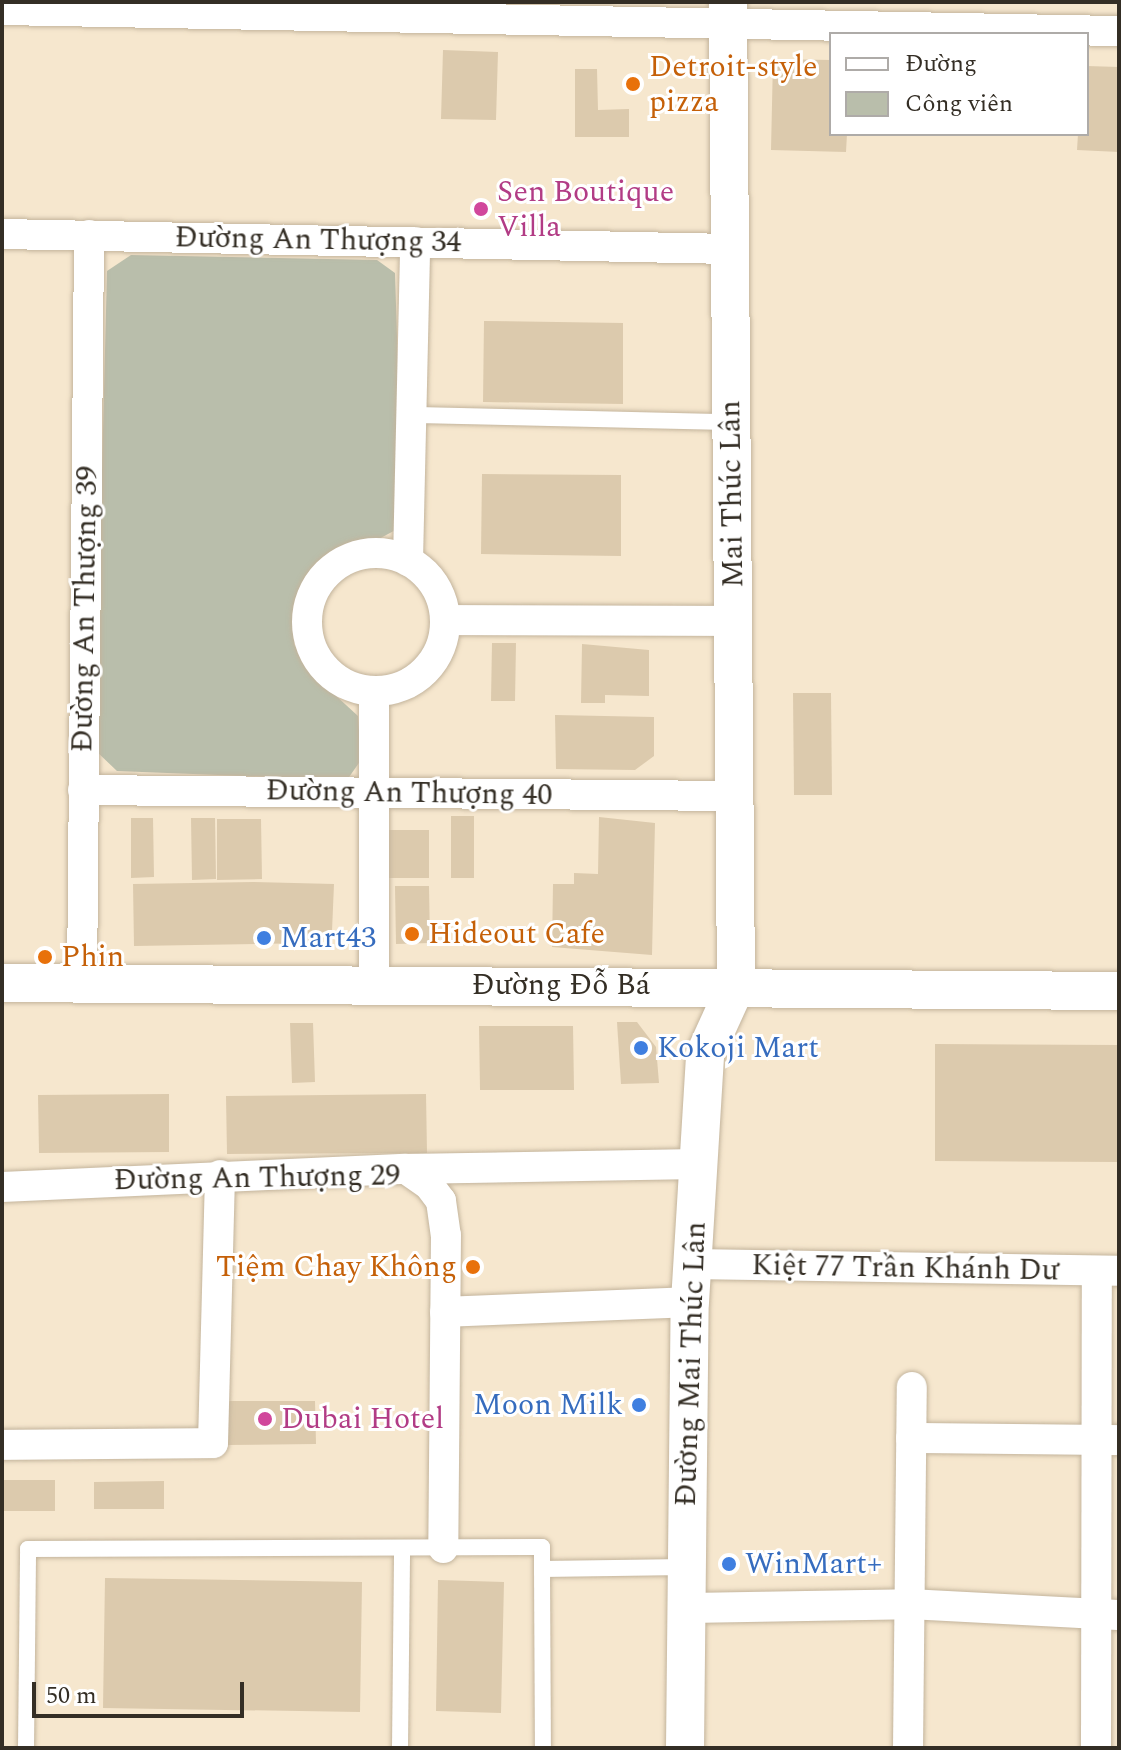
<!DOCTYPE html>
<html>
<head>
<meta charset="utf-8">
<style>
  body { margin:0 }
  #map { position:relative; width:1121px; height:1750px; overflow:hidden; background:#f6e7ce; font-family:Spectral,serif }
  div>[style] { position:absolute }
  .green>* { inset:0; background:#b9beab }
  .building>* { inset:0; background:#dccaad }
  .roads { filter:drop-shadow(0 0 2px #c3b49c) drop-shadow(0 0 2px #c3b49c) }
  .service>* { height:16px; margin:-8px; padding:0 8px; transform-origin:8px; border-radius:8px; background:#fff }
  .minor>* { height:30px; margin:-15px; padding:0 15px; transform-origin:15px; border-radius:15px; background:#fff }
  .minor>.ring { margin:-15px; padding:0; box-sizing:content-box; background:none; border:30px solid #fff; border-radius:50% }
  .tertiary>* { height:38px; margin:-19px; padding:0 19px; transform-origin:19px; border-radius:19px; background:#fff }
  .dots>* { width:22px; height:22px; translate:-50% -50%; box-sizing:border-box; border:4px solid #fff; border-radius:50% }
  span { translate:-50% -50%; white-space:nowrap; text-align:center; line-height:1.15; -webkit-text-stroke:6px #fff; paint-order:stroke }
  .food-label { font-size:30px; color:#c56008 }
  .left { translate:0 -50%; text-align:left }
  .right { translate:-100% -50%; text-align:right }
  .hotel-label { font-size:30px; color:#b23c85 }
  .street-label { font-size:30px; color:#342e25 }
  .shop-label { font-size:30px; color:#366cbe }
  .frame { position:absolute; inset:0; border:4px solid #342e25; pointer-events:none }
  .legend { position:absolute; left:829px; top:32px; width:260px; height:104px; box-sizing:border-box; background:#fff; border:2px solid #aeaba8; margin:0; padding:10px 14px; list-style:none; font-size:24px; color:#342e25 }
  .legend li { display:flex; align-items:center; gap:16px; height:40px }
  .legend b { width:40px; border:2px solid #aeaba8 }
  .scale { position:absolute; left:32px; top:1682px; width:212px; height:36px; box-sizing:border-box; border:4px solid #342e25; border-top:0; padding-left:10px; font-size:24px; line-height:28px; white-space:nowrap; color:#342e25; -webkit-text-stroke:6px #fff; paint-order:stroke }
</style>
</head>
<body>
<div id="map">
  <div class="green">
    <div style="clip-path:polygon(131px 255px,377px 260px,395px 273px,403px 526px,375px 541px,338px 548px,313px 568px,297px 605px,294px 644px,308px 670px,358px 716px,361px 760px,347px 780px,117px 771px,95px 750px,107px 271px)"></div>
  </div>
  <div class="building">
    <div style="clip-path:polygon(443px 50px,498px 52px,496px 120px,441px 119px)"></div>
    <div style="clip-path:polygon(773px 59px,831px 60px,831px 134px,847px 134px,846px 152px,771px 150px)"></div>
    <div style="clip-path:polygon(1087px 66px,1119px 67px,1119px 152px,1077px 150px,1078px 134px,1087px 134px)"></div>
    <div style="clip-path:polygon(575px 69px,597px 69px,598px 110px,629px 109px,629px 137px,575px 137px)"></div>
    <div style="clip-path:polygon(484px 321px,623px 323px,623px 404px,483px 402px)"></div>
    <div style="clip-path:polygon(482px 474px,621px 475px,621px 556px,481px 554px)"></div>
    <div style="clip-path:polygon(492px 643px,516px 643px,515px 701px,491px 701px)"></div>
    <div style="clip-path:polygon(582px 644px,649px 650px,649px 696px,605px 695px,605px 703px,581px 703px)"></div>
    <div style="clip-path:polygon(793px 693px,831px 693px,832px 795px,794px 795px)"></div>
    <div style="clip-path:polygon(555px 715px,654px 717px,654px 756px,635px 770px,556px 769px)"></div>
    <div style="clip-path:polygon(451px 816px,474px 816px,474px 878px,451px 878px)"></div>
    <div style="clip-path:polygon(599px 817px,655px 823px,652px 955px,552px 947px,553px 884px,574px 884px,574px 873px,598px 874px)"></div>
    <div style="clip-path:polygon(131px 818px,153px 818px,154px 877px,131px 878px)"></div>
    <div style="clip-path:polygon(191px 818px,215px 818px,216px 879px,192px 880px)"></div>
    <div style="clip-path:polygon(217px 819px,261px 819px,262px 879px,217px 880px)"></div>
    <div style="clip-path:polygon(389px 830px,429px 830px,429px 878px,389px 878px)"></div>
    <div style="clip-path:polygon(253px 882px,334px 884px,332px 931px,315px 943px,134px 946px,133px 884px)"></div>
    <div style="clip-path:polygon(395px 886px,429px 886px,430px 943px,396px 944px)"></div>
    <div style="clip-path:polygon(617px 1022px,637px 1022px,656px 1047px,659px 1083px,621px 1084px)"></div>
    <div style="clip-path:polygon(290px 1023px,313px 1023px,315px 1082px,292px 1083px)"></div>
    <div style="clip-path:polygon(479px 1026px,573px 1026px,574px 1090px,480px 1090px)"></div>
    <div style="clip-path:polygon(935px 1044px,1119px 1045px,1119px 1162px,935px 1161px)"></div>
    <div style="clip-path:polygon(169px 1094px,169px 1152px,39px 1153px,38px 1095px)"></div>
    <div style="clip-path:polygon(426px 1094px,427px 1153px,227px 1154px,226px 1096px)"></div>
    <div style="clip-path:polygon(227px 1401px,315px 1401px,316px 1444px,226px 1445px)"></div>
    <div style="clip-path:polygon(2px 1480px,55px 1480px,55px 1511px,2px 1511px)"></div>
    <div style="clip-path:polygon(164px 1481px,164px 1509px,94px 1509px,94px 1482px)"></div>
    <div style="clip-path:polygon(105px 1578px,362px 1582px,360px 1712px,103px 1708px)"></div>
    <div style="clip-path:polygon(438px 1580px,504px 1582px,501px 1713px,436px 1711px)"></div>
  </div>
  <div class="roads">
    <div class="service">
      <div style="left:414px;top:415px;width:317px;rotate:1.3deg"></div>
      <div style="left:542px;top:1569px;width:179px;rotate:89.7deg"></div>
      <div style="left:26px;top:1748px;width:199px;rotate:-89.4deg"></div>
      <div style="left:28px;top:1549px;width:514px;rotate:-0.22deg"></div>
      <div style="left:542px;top:1547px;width:22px;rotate:90deg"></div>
      <div style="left:542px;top:1569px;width:144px;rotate:-0.8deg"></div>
      <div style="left:400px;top:1748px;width:199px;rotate:-89.4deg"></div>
    </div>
    <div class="minor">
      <div style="left:2px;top:10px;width:1117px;rotate:1.08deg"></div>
      <div style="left:2px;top:234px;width:728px;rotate:1.18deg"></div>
      <div class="ring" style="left:307px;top:553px;width:108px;height:108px"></div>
      <div style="left:408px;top:561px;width:319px;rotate:-88.7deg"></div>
      <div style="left:446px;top:620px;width:287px;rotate:0.2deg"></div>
      <div style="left:374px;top:691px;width:294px;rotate:90deg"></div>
      <div style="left:83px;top:790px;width:651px;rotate:0.53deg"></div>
      <div style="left:82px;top:983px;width:748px;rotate:-89.46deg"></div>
      <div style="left:406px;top:1169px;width:292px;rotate:-1deg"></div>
      <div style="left:2px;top:1187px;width:404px;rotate:-2.6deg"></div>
      <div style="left:406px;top:1169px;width:28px;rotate:35deg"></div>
      <div style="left:429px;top:1185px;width:20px;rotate:53deg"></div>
      <div style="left:441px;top:1201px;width:34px;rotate:82deg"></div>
      <div style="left:446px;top:1235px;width:313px;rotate:90.5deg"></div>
      <div style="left:691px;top:1264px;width:428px;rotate:0.9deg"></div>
      <div style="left:445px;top:1312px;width:245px;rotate:-2.3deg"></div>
      <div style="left:911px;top:1438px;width:206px;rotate:0.6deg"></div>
      <div style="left:2px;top:1445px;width:211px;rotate:-0.5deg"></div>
      <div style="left:213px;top:1443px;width:268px;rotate:-88.5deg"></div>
      <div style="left:689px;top:1608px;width:220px;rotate:-1deg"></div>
      <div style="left:909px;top:1604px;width:209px;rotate:3deg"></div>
      <div style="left:908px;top:1748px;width:361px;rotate:-89.4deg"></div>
      <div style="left:1096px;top:1748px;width:477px;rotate:-89.9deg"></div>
    </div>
    <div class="tertiary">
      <div style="left:2px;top:983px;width:1117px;rotate:0.41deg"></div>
      <div style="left:685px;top:1748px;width:446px;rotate:-89.4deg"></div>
      <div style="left:690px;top:1302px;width:248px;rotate:-86.5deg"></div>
      <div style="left:705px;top:1054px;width:75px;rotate:-65.5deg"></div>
      <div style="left:736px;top:986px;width:984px;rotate:-90.47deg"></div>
    </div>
  </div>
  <div class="dots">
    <div style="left:633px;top:84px;background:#e8710a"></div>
    <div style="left:481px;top:209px;background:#d1479c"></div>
    <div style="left:412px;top:934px;background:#e8710a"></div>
    <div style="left:264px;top:938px;background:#3f7fe0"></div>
    <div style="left:45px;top:957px;background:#e8710a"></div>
    <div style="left:641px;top:1048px;background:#3f7fe0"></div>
    <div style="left:473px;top:1267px;background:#e8710a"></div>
    <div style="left:639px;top:1405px;background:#3f7fe0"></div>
    <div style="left:265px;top:1419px;background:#d1479c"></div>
    <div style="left:729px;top:1564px;background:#3f7fe0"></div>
  </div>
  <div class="food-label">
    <span class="left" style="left:649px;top:84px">Detroit-style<br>pizza</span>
    <span class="left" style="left:428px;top:934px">Hideout Cafe</span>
    <span class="left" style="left:61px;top:957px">Phin</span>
    <span class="right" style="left:457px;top:1267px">Tiệm Chay Không</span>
  </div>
  <div class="hotel-label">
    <span class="left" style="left:497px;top:209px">Sen Boutique<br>Villa</span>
    <span class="left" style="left:281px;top:1419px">Dubai Hotel</span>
  </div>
  <div class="street-label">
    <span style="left:318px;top:240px;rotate:1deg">Đường An Thượng 34</span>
    <span style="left:732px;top:494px;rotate:-91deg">Mai Thúc Lân</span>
    <span style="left:85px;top:609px;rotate:-89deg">Đường An Thượng 39</span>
    <span style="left:409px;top:793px;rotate:1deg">Đường An Thượng 40</span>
    <span style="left:561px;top:985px">Đường Đỗ Bá</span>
    <span style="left:257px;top:1178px;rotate:-1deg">Đường An Thượng 29</span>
    <span style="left:905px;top:1268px;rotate:1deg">Kiệt 77 Trần Khánh Dư</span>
    <span style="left:691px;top:1364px;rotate:-88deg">Đường Mai Thúc Lân</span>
  </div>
  <div class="shop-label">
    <span class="left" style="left:280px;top:938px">Mart43</span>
    <span class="left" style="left:657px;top:1048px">Kokoji Mart</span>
    <span class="right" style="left:623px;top:1405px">Moon Milk</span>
    <span class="left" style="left:745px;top:1564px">WinMart+</span>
  </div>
  <div class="frame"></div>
  <ul class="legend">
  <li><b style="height:10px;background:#fff"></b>Đường</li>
  <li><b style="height:22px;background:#b9beab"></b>Công viên</li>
  </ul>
  <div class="scale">50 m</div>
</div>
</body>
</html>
